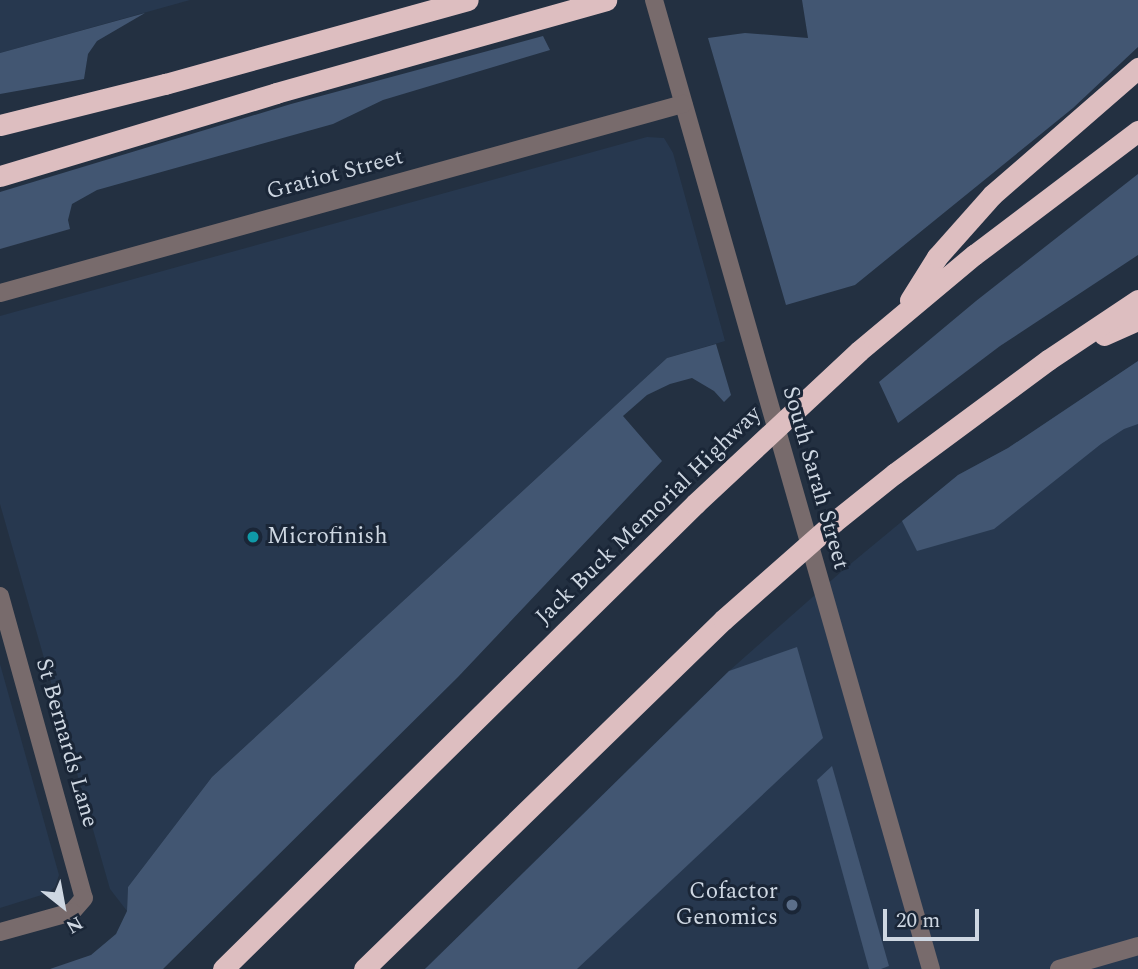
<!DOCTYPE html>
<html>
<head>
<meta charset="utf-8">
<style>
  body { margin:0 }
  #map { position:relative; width:1138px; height:969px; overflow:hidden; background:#233041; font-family:Spectral,serif }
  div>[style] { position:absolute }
  .built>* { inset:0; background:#27384f }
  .green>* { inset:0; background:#425672 }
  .minor>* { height:18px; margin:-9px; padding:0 9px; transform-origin:9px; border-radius:9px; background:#786b6c }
  .highway>* { height:21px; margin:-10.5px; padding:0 10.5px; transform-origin:10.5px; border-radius:10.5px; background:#ddbec0 }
  .highway-bridge>* { height:21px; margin:-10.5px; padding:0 10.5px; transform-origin:10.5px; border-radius:10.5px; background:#ddbec0 }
  .dots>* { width:19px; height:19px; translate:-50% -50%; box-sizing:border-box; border:4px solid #1a2637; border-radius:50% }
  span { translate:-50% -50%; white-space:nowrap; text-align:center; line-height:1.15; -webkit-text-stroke:6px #1a2637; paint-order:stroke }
  .street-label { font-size:23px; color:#ced7e2 }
  .poi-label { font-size:23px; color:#ced7e2 }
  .left { translate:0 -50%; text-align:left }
  .right { translate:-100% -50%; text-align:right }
  .north { position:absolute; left:28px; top:871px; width:70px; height:70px; -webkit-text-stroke:5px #1a2637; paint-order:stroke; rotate:149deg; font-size:19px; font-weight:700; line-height:28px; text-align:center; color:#ced7e2 }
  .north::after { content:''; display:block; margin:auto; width:24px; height:32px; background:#ced7e2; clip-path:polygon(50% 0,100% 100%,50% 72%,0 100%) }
  .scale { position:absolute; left:883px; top:909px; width:96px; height:32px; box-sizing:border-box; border:4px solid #ced7e2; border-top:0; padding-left:9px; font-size:21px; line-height:24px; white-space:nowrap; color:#ced7e2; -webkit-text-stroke:5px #1a2637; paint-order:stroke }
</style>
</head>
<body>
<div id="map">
  <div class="built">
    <div style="clip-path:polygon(0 0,190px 0,0 53px)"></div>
    <div style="clip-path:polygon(647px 137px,664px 138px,673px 153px,725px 341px,667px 358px,212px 777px,128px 887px,127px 911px,110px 889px,0 504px,0 316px)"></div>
    <div style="clip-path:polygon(1138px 361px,1138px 969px,425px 969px,729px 671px,842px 571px,958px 475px,1008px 448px)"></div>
    <div style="clip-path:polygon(0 664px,59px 875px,55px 887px,48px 893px,0 908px)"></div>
  </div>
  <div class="green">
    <div style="clip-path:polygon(802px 0,1138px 0,1138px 47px,1073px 108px,855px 285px,786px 305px,708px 38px,745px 33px,808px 38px)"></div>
    <div style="clip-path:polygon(145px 13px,97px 41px,88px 54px,84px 79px,0 94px,0 53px)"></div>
    <div style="clip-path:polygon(543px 36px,550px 50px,383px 100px,333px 124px,97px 190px,72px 204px,68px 220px,70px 229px,0 249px,0 192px,291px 104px)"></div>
    <div style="clip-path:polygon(1138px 174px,1138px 255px,1000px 346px,898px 423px,879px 382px,976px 301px)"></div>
    <div style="clip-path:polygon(716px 344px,731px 395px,724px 402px,714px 391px,692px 378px,670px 384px,647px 395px,623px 416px,662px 461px,458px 677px,163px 969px,50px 969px,91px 955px,116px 934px,127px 911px,128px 887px,212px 777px,667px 358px)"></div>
    <div style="clip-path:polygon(1138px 361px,1138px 424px,1124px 429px,1101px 444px,994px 529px,917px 551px,902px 521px,958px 475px,1008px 448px)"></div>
    <div style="clip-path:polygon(797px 647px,823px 738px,577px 969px,425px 969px,729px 671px)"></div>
    <div style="clip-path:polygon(832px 766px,889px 966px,881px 969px,869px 969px,817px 780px)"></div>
  </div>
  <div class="minor">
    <div style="left:654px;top:0;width:1008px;rotate:74.05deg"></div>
    <div style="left:0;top:293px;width:709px;rotate:-15.47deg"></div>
    <div style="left:0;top:596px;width:313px;rotate:74.5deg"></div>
    <div style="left:84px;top:898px;width:18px;rotate:131deg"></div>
    <div style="left:72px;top:912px;width:75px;rotate:164.5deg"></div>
    <div style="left:1059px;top:969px;width:82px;rotate:-16.2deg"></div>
  </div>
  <div class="highway">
    <div style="left:0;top:125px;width:170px;rotate:-14deg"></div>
    <div style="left:165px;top:84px;width:314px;rotate:-15.5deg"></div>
    <div style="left:0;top:176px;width:288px;rotate:-16.7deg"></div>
    <div style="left:276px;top:93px;width:343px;rotate:-15.7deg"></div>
    <div style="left:910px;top:300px;width:51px;rotate:-57.9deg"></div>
    <div style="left:937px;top:257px;width:83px;rotate:-48.4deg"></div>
    <div style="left:992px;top:195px;width:194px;rotate:-41deg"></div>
    <div style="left:1104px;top:335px;width:37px;rotate:-24deg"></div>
    <div style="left:859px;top:351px;width:150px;rotate:-39.9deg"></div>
    <div style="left:974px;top:255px;width:206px;rotate:-37.1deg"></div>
    <div style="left:894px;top:474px;width:192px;rotate:-36.5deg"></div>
    <div style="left:1048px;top:360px;width:108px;rotate:-33.7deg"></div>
    <div style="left:223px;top:969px;width:663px;rotate:-44.57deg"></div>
    <div style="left:364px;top:969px;width:501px;rotate:-44.19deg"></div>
  </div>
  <div class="highway-bridge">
    <div style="left:695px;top:504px;width:224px;rotate:-43deg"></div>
    <div style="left:723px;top:620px;width:148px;rotate:-41.4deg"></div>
    <div style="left:834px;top:522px;width:77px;rotate:-38.7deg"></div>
  </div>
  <div class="dots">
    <div style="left:253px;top:537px;background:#0f9aa8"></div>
    <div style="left:792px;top:905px;background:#5c6f8a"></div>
  </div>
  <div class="street-label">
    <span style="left:335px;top:175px;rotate:-15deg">Gratiot Street</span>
    <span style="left:815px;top:478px;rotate:74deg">South Sarah Street</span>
    <span style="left:649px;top:516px;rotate:-44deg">Jack Buck Memorial Highway</span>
    <span style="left:66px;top:743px;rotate:74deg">St Bernards Lane</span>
  </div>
  <div class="poi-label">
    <span class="left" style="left:267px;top:537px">Microfinish</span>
    <span class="right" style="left:778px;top:905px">Cofactor<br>Genomics</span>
  </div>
  <div class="north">N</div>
  <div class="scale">20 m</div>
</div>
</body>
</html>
